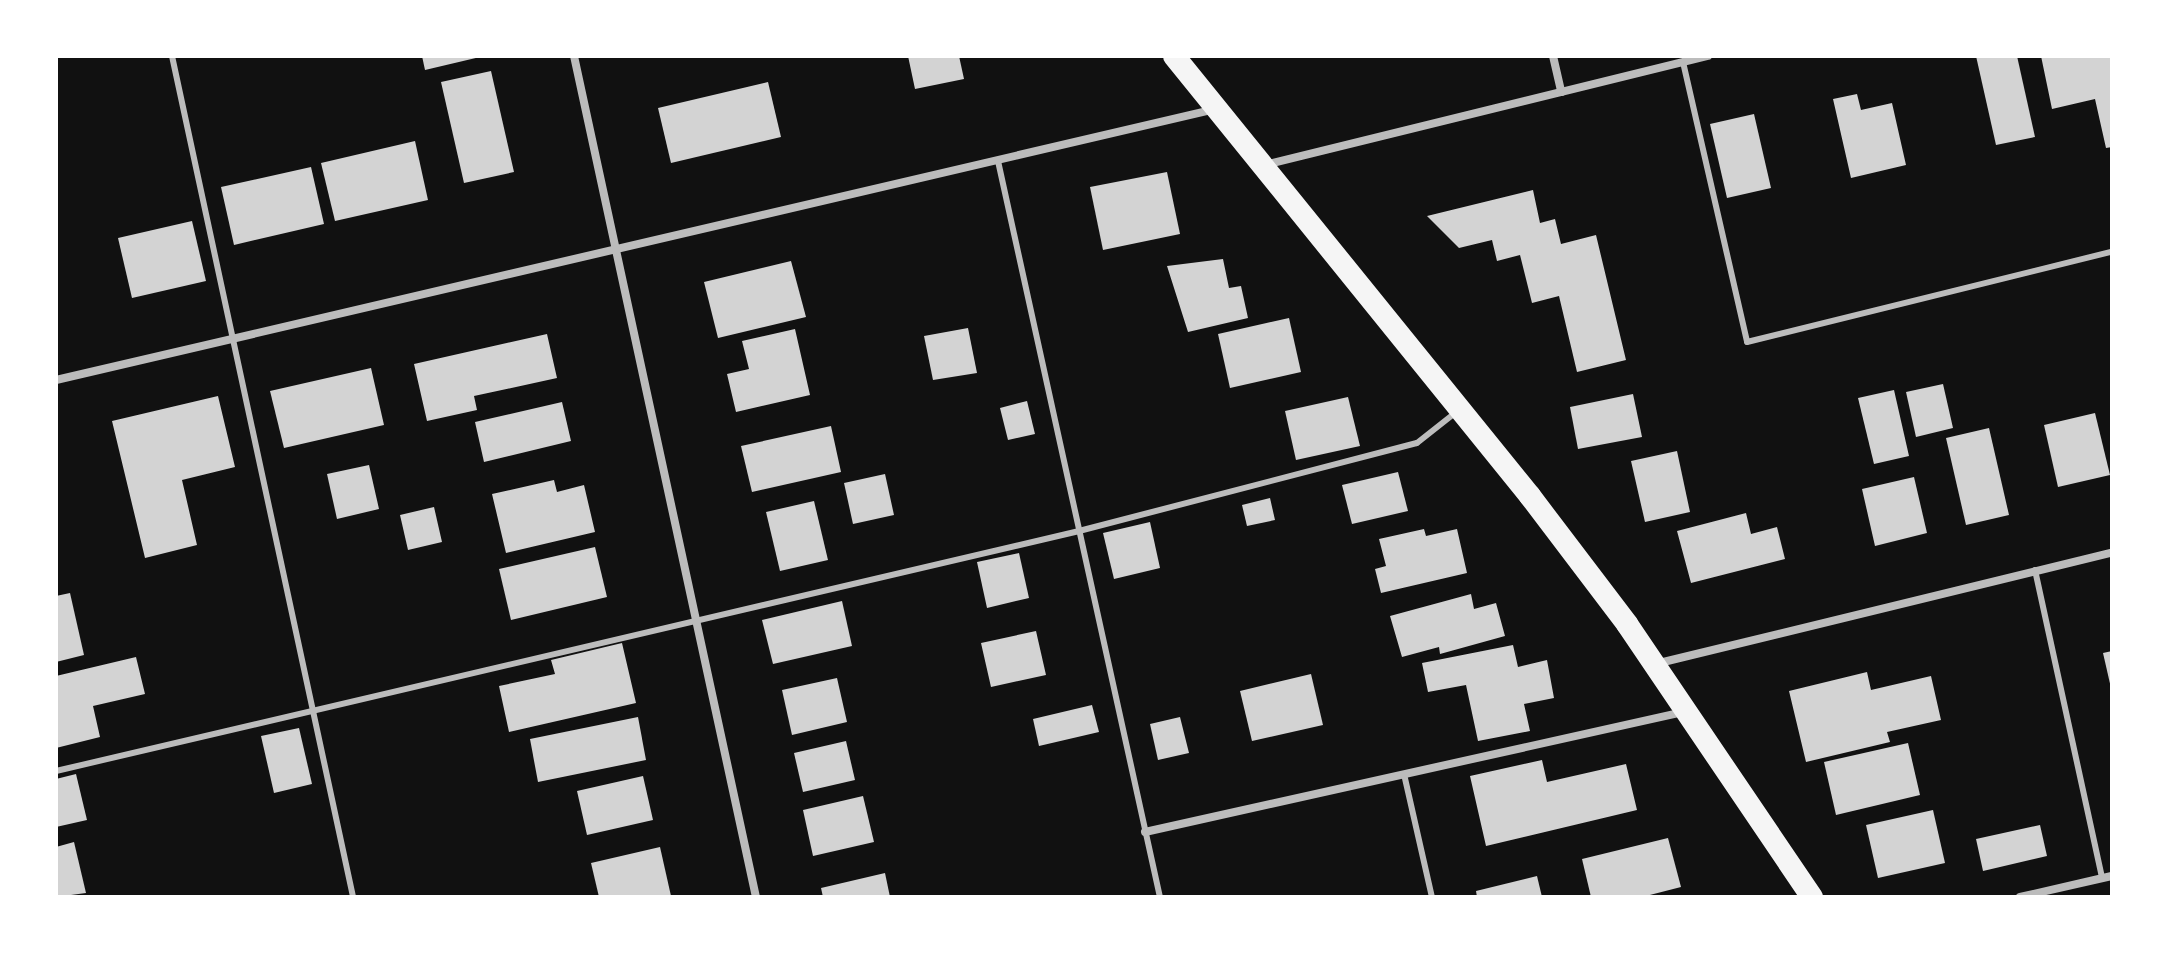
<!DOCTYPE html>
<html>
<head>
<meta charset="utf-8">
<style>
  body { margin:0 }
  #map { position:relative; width:2168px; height:953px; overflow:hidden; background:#111; font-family:"Open Sans",sans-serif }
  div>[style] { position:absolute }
  .building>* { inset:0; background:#d3d3d3 }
  .service>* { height:6px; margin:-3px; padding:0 3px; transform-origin:3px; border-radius:3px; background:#bcbcbc }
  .minor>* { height:8px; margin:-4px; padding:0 4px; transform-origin:4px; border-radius:4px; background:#bcbcbc }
  .trunk>* { height:22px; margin:-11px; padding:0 11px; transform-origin:11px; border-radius:11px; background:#f5f5f5 }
  span { translate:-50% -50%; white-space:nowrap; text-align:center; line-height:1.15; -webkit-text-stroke:7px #fff; paint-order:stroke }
  .frame { position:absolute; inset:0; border:58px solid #fff; pointer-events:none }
</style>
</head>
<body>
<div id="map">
  <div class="building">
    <div style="clip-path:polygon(422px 56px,480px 56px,480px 57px,425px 70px)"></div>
    <div style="clip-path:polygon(908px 56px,959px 56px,964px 79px,915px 89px)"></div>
    <div style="clip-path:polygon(1976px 56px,2017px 56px,2035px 137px,1996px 145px)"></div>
    <div style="clip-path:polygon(2041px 56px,2112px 56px,2112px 147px,2106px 148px,2095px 99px,2052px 109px)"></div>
    <div style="clip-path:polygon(491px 71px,514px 172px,464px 183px,441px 82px)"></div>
    <div style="clip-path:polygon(768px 82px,781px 137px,671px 163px,658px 108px)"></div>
    <div style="clip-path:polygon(1857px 94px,1861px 110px,1892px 103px,1906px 165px,1851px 178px,1833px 99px)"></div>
    <div style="clip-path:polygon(1754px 114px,1771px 188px,1727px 198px,1710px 124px)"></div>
    <div style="clip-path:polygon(415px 141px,428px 200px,335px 221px,321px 163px)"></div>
    <div style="clip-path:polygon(311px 167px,324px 224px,234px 245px,221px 187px)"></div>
    <div style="clip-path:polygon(1167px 172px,1180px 234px,1103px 250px,1090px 187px)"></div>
    <div style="clip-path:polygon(1533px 190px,1540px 223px,1555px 219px,1561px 244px,1596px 235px,1626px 360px,1577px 372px,1559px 296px,1532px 303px,1520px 255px,1497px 261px,1492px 240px,1459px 248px,1427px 216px)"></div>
    <div style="clip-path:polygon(192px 221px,206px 281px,132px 298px,118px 238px)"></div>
    <div style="clip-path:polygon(1223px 259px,1229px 288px,1241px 286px,1248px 318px,1188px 332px,1167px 266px)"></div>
    <div style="clip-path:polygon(791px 261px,806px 317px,718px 338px,704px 282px)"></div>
    <div style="clip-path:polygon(1289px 318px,1301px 372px,1230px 388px,1218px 334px)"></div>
    <div style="clip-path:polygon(968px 328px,977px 373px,933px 380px,924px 336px)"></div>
    <div style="clip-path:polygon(795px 329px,810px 395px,736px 412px,727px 374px,749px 369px,742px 341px)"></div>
    <div style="clip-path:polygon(547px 334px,557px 378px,474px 396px,477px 410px,427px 421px,414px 364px)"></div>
    <div style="clip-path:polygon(371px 368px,384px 425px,284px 448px,270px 391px)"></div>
    <div style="clip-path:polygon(1943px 384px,1953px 428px,1916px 437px,1906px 392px)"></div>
    <div style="clip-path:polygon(1894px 390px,1909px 456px,1874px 464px,1858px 398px)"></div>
    <div style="clip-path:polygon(1633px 394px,1642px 437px,1578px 449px,1570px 407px)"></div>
    <div style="clip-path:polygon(218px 396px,235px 467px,182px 480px,197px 545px,145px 558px,112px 421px)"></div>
    <div style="clip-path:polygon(1348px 397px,1360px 446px,1296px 460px,1285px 411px)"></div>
    <div style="clip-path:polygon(1027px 401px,1035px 434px,1008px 440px,1000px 408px)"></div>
    <div style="clip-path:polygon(562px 402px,571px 441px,484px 462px,475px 422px)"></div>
    <div style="clip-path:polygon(2095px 413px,2110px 475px,2058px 487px,2044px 425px)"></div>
    <div style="clip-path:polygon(831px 426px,841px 472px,752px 492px,741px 446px)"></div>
    <div style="clip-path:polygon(1989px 428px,2009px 515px,1966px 525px,1946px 438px)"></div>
    <div style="clip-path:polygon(1677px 451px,1690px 512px,1645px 522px,1631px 461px)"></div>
    <div style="clip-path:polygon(369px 465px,379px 509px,337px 519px,327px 474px)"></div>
    <div style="clip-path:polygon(1398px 472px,1408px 511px,1352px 524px,1342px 485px)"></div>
    <div style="clip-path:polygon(885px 474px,894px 515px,853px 524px,844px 483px)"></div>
    <div style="clip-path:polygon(1914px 477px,1927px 533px,1875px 546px,1862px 489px)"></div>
    <div style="clip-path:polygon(554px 480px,557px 492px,584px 485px,595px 532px,506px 553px,492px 494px)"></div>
    <div style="clip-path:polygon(1270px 498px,1275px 520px,1247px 526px,1242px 505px)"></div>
    <div style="clip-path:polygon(814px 501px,828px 560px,780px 571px,766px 512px)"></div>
    <div style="clip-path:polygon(434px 507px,442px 542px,408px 550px,400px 515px)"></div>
    <div style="clip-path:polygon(1746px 513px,1751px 534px,1777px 527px,1785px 559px,1691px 583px,1677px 531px)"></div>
    <div style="clip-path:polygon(1150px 522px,1160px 568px,1114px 579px,1103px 533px)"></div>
    <div style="clip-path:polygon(1424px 529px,1426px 536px,1457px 529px,1467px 573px,1381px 593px,1375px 569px,1386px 566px,1379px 539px)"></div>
    <div style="clip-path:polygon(595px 547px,607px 597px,511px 620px,499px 569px)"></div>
    <div style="clip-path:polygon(1019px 553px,1029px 598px,987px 608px,977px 562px)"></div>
    <div style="clip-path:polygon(70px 593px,84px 655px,56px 662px,56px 596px)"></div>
    <div style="clip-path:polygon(1471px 594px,1474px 609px,1496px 603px,1505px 636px,1440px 654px,1439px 647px,1402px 657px,1390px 616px)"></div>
    <div style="clip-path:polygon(842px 601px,852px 646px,773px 664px,762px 620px)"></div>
    <div style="clip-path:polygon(1036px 631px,1046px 675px,991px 687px,981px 643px)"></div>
    <div style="clip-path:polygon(622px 643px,636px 703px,509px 732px,499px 686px,555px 674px,551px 660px)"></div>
    <div style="clip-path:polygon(1513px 645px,1518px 667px,1547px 660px,1554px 698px,1524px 704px,1530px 731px,1478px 741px,1466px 685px,1428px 692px,1422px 663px)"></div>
    <div style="clip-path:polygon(2112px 651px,2112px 688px,2111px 688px,2103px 653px)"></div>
    <div style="clip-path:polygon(136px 657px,145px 694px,93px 706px,100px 737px,56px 748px,56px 676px)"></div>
    <div style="clip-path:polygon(1867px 672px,1871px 690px,1931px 676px,1941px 720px,1887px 732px,1890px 742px,1806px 762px,1789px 691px)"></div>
    <div style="clip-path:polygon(1311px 674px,1323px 725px,1252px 741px,1240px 691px)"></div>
    <div style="clip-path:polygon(837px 678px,847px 722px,792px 735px,782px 690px)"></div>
    <div style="clip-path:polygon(1092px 705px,1099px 732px,1039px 746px,1033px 719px)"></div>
    <div style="clip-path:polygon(638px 717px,646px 760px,538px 782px,530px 739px)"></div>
    <div style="clip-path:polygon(1180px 717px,1189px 753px,1158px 760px,1150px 724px)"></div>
    <div style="clip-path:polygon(299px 728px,312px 784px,274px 793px,261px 736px)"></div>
    <div style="clip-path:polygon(846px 741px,855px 780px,803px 792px,794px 753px)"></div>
    <div style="clip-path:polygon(1908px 743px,1920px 795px,1836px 815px,1824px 762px)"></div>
    <div style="clip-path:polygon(1542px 760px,1547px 782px,1626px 764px,1637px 810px,1486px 846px,1470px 776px)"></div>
    <div style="clip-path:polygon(76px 774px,87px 820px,56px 827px,56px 779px)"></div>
    <div style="clip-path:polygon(643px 776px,653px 820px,587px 835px,577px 791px)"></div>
    <div style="clip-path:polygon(863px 796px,874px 842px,813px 856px,803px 810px)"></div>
    <div style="clip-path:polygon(1933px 810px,1945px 863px,1878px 878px,1866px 825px)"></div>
    <div style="clip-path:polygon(2040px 825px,2047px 856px,1983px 871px,1976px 839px)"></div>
    <div style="clip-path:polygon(1668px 838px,1681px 887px,1642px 897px,1591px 897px,1582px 859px)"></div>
    <div style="clip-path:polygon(74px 842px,86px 893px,56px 897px,56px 847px)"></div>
    <div style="clip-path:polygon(660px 847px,671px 896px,599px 897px,591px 863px)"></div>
    <div style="clip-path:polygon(885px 873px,890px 897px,823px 897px,821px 888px)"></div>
    <div style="clip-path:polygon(1537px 876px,1542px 897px,1477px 897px,1476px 891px)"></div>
  </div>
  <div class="service">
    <div style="left:172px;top:56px;width:860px;rotate:77.85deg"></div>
    <div style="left:1683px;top:62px;width:287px;rotate:77.1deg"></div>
    <div style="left:1747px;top:342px;width:376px;rotate:-13.9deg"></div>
    <div style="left:998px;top:161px;width:754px;rotate:77.59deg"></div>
    <div style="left:2035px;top:570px;width:315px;rotate:77.7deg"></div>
    <div style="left:56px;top:771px;width:1051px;rotate:-13.2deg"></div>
    <div style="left:1079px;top:531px;width:349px;rotate:-14.6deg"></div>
    <div style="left:1417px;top:443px;width:48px;rotate:-38.3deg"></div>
    <div style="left:1404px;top:774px;width:126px;rotate:77.2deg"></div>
  </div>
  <div class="minor">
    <div style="left:574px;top:56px;width:860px;rotate:77.79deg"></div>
    <div style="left:1553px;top:56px;width:37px;rotate:77deg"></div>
    <div style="left:1264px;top:165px;width:457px;rotate:-13.8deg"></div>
    <div style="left:56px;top:380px;width:1187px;rotate:-13.15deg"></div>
    <div style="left:1655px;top:664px;width:470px;rotate:-13.7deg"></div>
    <div style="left:1145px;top:832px;width:551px;rotate:-12.57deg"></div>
    <div style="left:2020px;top:897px;width:94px;rotate:-12.9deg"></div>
  </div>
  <div class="trunk">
    <div style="left:1174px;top:56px;width:566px;rotate:51.02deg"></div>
    <div style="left:1530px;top:496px;width:161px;rotate:52.8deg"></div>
    <div style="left:1627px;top:624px;width:330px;rotate:55.9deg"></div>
  </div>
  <div class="frame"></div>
</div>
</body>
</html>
